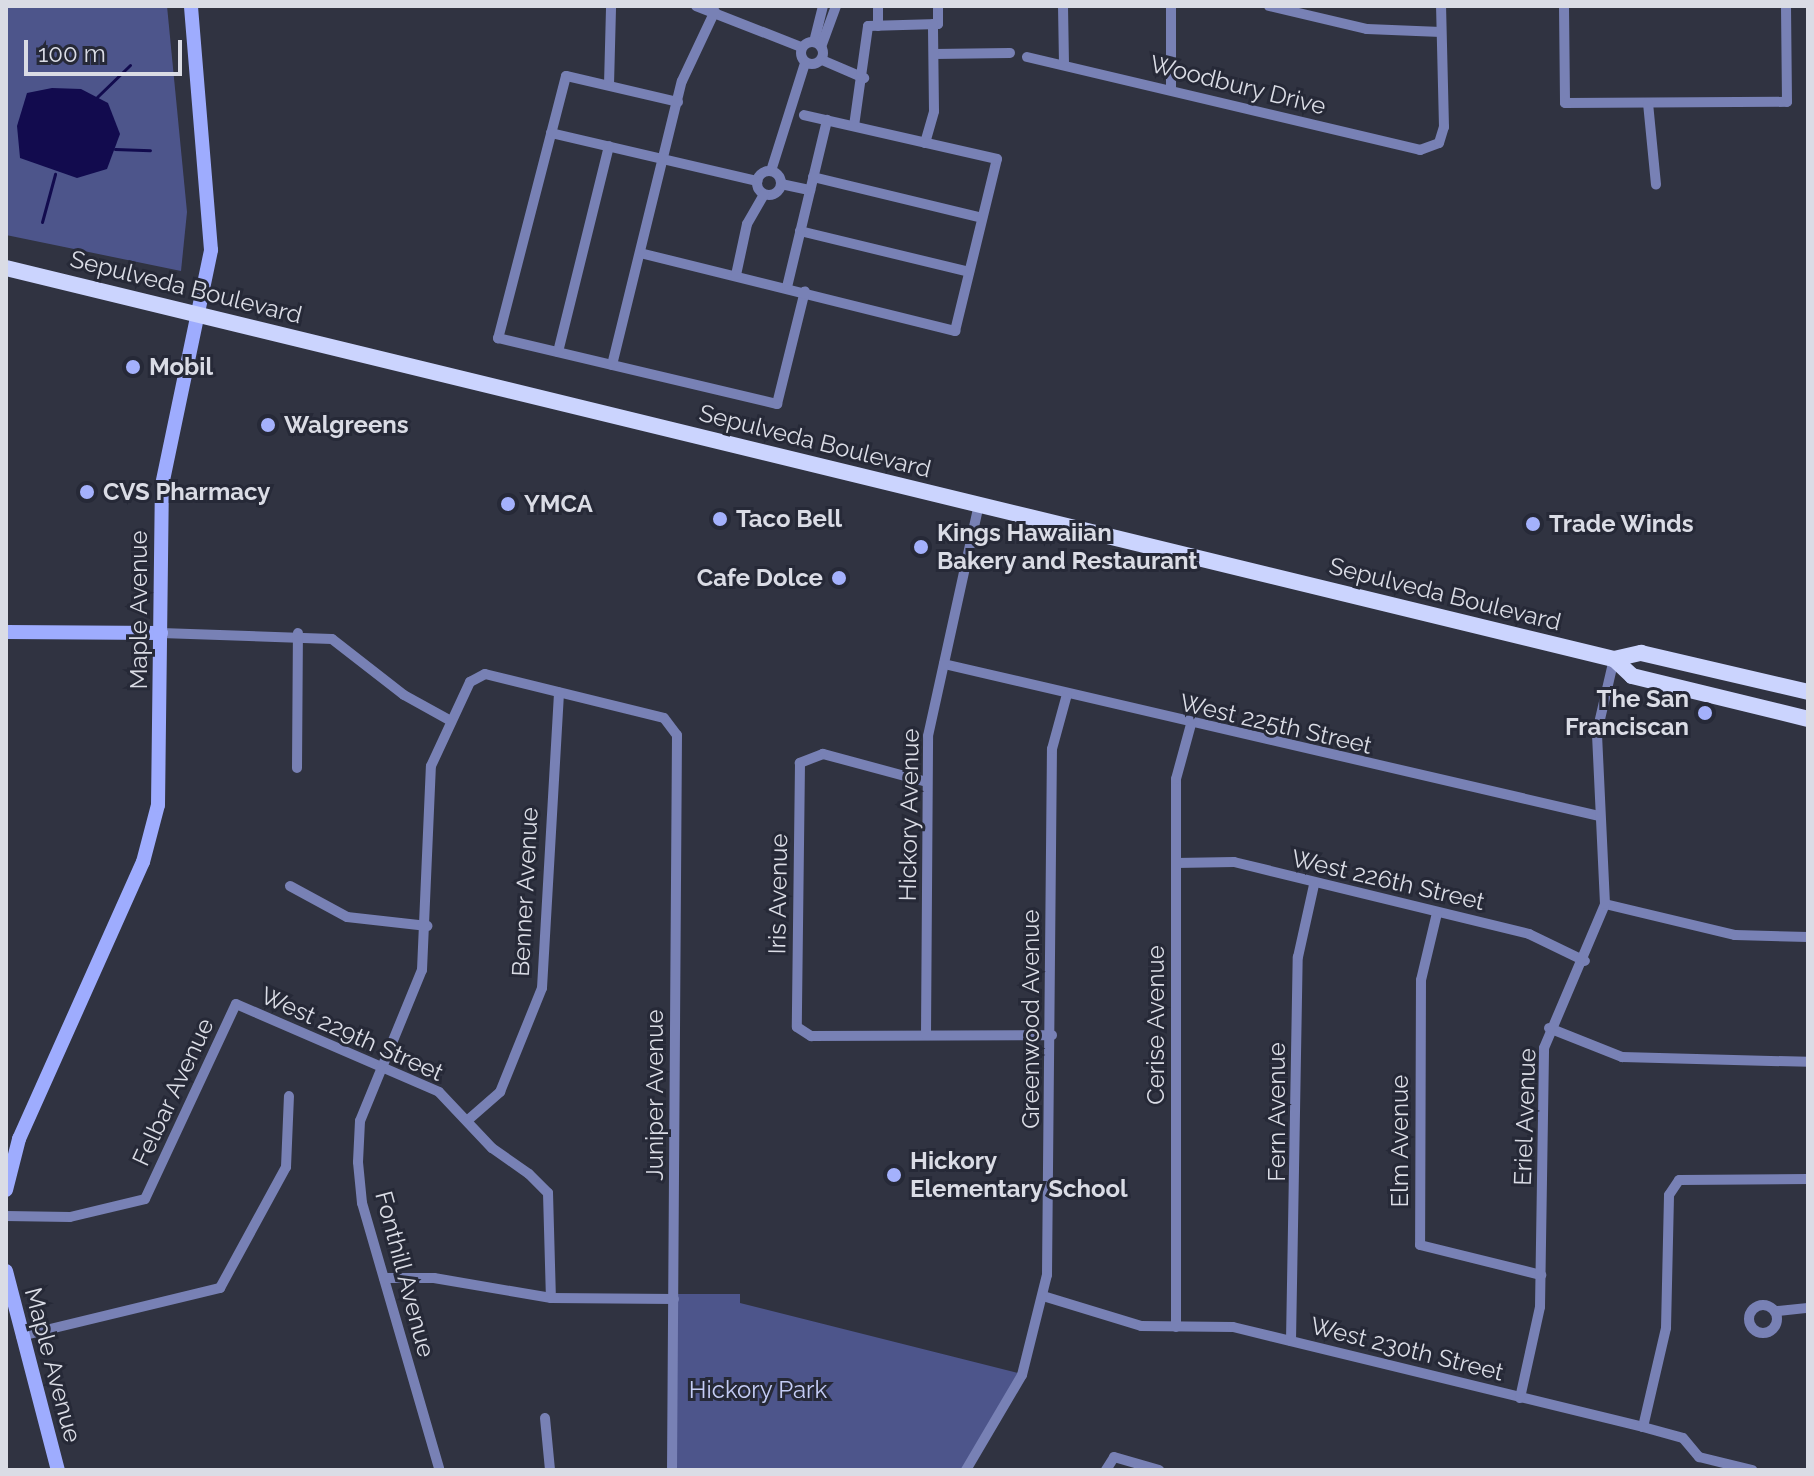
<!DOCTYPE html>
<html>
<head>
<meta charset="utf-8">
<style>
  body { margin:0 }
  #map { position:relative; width:1814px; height:1476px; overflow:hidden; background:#303341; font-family:Raleway,sans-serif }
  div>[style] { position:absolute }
  .green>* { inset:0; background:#4d558b }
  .water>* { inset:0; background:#120b4e }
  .stream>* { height:3px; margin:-1.5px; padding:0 1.5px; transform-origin:1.5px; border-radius:1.5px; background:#120b4e }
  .street>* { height:10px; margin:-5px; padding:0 5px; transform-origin:5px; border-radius:5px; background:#7881b5 }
  .street>.ring { margin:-5px; padding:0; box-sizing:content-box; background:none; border:10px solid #7881b5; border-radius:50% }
  .secondary>* { height:14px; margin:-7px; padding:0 7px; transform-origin:7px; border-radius:7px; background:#9eacfe }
  .primary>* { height:16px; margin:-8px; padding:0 8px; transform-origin:8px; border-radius:8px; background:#cbd4fe }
  .dots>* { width:22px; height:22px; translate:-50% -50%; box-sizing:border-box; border:4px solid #262937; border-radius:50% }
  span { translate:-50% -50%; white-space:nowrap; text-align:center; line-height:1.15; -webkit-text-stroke:6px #262937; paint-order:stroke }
  .street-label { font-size:24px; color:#dadce5 }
  .poi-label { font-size:24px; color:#dadce5; font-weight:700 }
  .left { translate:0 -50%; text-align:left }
  .right { translate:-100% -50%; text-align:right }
  .park-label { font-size:24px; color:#c4ccf5 }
  .frame { position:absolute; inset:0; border:8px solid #dadce5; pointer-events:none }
  .scale { position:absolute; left:24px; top:40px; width:158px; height:36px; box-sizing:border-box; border:4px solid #dadce5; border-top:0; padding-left:10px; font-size:24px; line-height:28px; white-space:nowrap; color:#dadce5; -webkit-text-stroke:6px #262937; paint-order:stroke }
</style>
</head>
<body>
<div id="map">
  <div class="green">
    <div style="clip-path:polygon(6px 6px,167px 6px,187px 212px,181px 271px,6px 235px)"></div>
    <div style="clip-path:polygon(675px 1294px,740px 1294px,740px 1303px,1022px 1374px,965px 1470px,673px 1470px)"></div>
  </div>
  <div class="water">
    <div style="clip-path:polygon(52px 88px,81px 89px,108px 103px,120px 134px,107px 169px,77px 178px,20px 158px,17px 126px,27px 93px)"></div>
  </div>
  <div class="stream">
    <div style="left:97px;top:97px;width:46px;rotate:-44.1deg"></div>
    <div style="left:115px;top:149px;width:35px;rotate:2deg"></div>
    <div style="left:42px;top:222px;width:50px;rotate:-74.8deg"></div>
  </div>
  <div class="street">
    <div style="left:696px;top:6px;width:113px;rotate:21.3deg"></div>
    <div style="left:878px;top:6px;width:20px;rotate:90deg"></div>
    <div style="left:1063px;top:6px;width:58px;rotate:89deg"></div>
    <div style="left:1269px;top:6px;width:101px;rotate:13.2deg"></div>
    <div style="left:1367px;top:29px;width:74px;rotate:2.3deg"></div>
    <div style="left:1564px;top:6px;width:97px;rotate:89.4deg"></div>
    <div style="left:1565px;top:103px;width:222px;rotate:-0.3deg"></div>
    <div style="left:1787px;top:102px;width:96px;rotate:-90.6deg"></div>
    <div class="ring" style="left:801px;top:42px;width:12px;height:12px"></div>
    <div style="left:814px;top:42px;width:37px;rotate:-76deg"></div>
    <div style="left:821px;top:47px;width:44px;rotate:-69.9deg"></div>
    <div style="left:934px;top:54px;width:76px;rotate:-0.8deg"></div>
    <div style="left:1027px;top:57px;width:404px;rotate:13.3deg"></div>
    <div style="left:1420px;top:150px;width:20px;rotate:-20deg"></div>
    <div style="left:1439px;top:143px;width:17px;rotate:-73deg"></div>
    <div style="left:1444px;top:127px;width:121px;rotate:-91.4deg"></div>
    <div style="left:822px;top:60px;width:46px;rotate:23.2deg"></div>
    <div style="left:609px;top:85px;width:79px;rotate:-88.5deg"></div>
    <div style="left:1171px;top:89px;width:83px;rotate:-90deg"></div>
    <div style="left:678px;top:102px;width:115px;rotate:-166.9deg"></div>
    <div style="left:566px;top:76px;width:271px;rotate:104.5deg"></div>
    <div style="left:498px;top:338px;width:287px;rotate:13.3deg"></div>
    <div style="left:777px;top:404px;width:116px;rotate:-76.1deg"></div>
    <div style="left:1648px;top:103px;width:82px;rotate:84.4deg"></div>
    <div style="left:854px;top:126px;width:101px;rotate:-82deg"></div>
    <div style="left:868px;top:26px;width:70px;rotate:-1.6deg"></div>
    <div style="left:938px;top:24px;width:18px;rotate:-90deg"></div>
    <div style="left:551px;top:133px;width:212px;rotate:13.1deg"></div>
    <div style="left:925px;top:143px;width:33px;rotate:-74deg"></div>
    <div style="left:934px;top:111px;width:87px;rotate:-90.7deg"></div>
    <div style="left:771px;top:171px;width:113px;rotate:-72.5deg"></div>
    <div class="ring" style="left:757px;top:171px;width:14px;height:14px"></div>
    <div style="left:813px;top:177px;width:174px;rotate:13.6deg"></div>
    <div style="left:781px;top:184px;width:30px;rotate:12deg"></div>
    <div style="left:800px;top:231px;width:174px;rotate:13.6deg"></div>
    <div style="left:640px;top:253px;width:325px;rotate:13.9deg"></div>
    <div style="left:955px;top:331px;width:177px;rotate:-76.3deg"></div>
    <div style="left:997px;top:159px;width:198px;rotate:-167.2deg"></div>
    <div style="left:736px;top:275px;width:52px;rotate:-77.8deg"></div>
    <div style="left:747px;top:224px;width:34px;rotate:-60deg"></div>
    <div style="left:787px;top:287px;width:172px;rotate:-76.5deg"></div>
    <div style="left:558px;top:352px;width:212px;rotate:-76.1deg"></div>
    <div style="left:612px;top:365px;width:292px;rotate:-76.2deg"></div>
    <div style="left:682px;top:81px;width:77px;rotate:-64.8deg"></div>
    <div style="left:161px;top:633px;width:171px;rotate:2deg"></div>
    <div style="left:332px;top:639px;width:91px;rotate:37.9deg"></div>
    <div style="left:404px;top:695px;width:54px;rotate:29deg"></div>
    <div style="left:944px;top:664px;width:672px;rotate:13.06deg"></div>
    <div style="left:297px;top:768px;width:135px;rotate:-89.6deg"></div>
    <div style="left:927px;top:782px;width:108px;rotate:-164.9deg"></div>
    <div style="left:823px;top:754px;width:25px;rotate:159deg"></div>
    <div style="left:800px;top:763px;width:264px;rotate:90.7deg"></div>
    <div style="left:797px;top:1027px;width:17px;rotate:33deg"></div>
    <div style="left:811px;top:1036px;width:241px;rotate:-0.2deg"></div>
    <div style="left:1176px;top:863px;width:58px;rotate:-1deg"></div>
    <div style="left:1234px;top:862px;width:304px;rotate:13.7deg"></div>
    <div style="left:1529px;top:934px;width:62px;rotate:25.7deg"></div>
    <div style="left:290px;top:886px;width:65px;rotate:28.5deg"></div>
    <div style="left:347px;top:917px;width:81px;rotate:6.4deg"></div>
    <div style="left:1605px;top:904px;width:134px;rotate:13.4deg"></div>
    <div style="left:1735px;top:935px;width:73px;rotate:1.6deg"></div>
    <div style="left:1437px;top:913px;width:69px;rotate:103.4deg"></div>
    <div style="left:1421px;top:980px;width:265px;rotate:90.2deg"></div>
    <div style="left:1420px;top:1245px;width:125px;rotate:13.9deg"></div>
    <div style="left:1549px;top:1028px;width:79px;rotate:21.7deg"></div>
    <div style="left:1622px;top:1057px;width:186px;rotate:1.5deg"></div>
    <div style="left:926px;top:1035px;width:299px;rotate:-89.6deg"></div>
    <div style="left:928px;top:736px;width:237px;rotate:-77.6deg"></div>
    <div style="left:468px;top:1120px;width:43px;rotate:-41.2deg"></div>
    <div style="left:500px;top:1092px;width:112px;rotate:-68deg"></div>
    <div style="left:542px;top:988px;width:296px;rotate:-86.7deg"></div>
    <div style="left:6px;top:1216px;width:64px;rotate:0.9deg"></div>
    <div style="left:70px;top:1217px;width:77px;rotate:-13.5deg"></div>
    <div style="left:145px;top:1199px;width:215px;rotate:-65deg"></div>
    <div style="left:236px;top:1004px;width:221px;rotate:23.4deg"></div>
    <div style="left:439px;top:1092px;width:77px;rotate:46.6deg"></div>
    <div style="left:492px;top:1148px;width:45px;rotate:35.1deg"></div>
    <div style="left:529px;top:1174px;width:27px;rotate:45deg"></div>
    <div style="left:548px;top:1193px;width:105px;rotate:88.4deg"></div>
    <div style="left:384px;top:1278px;width:50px"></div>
    <div style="left:434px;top:1278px;width:119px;rotate:9.7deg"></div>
    <div style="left:551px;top:1298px;width:123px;rotate:0.5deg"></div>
    <div style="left:1043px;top:1296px;width:102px;rotate:17deg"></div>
    <div style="left:1141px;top:1326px;width:92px;rotate:0.6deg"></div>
    <div style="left:1233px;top:1327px;width:422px;rotate:13.7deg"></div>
    <div style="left:1643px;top:1427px;width:41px;rotate:15.4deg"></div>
    <div style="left:1683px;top:1438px;width:25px;rotate:50deg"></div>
    <div style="left:1699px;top:1457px;width:55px;rotate:13.8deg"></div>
    <div class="ring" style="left:1749px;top:1305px;width:18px;height:18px"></div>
    <div style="left:1778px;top:1311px;width:30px;rotate:-6deg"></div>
    <div style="left:1176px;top:1327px;width:548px;rotate:-90deg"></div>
    <div style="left:1176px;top:779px;width:57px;rotate:-74.7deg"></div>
    <div style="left:21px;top:1336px;width:205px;rotate:-13.6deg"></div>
    <div style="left:220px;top:1288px;width:138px;rotate:-61.4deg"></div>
    <div style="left:286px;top:1167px;width:71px;rotate:-87.6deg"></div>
    <div style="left:1291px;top:1341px;width:384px;rotate:-89deg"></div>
    <div style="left:1298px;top:957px;width:74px;rotate:-77.5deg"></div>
    <div style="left:1520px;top:1398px;width:93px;rotate:-77.6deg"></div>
    <div style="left:1540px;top:1307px;width:259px;rotate:-89.1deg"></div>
    <div style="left:1544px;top:1048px;width:156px;rotate:-67deg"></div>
    <div style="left:1605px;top:904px;width:172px;rotate:-92.7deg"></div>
    <div style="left:1597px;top:732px;width:75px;rotate:-76.9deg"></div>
    <div style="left:545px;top:1418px;width:52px;rotate:84.5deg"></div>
    <div style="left:1643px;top:1427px;width:102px;rotate:-76.9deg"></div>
    <div style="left:1666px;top:1328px;width:133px;rotate:-88.7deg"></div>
    <div style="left:1669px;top:1195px;width:18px;rotate:-56deg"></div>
    <div style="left:1679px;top:1180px;width:129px;rotate:-0.4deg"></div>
    <div style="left:439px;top:1468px;width:276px;rotate:-106.2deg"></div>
    <div style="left:362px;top:1203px;width:41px;rotate:-95.6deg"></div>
    <div style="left:358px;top:1162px;width:41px;rotate:-87.2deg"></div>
    <div style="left:360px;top:1121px;width:163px;rotate:-67.7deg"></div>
    <div style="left:422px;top:970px;width:204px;rotate:-87.5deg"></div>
    <div style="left:431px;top:766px;width:93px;rotate:-65.1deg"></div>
    <div style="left:470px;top:682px;width:17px;rotate:-28deg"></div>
    <div style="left:485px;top:674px;width:184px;rotate:13.8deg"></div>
    <div style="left:664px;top:718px;width:21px;rotate:53deg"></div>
    <div style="left:677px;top:735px;width:735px;rotate:90.39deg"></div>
    <div style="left:966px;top:1470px;width:110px;rotate:-59.5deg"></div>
    <div style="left:1022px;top:1375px;width:103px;rotate:-76deg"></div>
    <div style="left:1047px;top:1275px;width:526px;rotate:-89.46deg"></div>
    <div style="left:1052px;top:749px;width:57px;rotate:-74.7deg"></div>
    <div style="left:1106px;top:1470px;width:15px;rotate:-58deg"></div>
    <div style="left:1114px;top:1457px;width:47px;rotate:16.1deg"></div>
  </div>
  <div class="secondary">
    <div style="left:6px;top:632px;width:155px;rotate:0.4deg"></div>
    <div style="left:6px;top:1190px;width:53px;rotate:-75.7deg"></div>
    <div style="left:19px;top:1139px;width:303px;rotate:-65.9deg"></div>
    <div style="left:143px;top:862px;width:59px;rotate:-75.3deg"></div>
    <div style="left:158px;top:805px;width:320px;rotate:-89.3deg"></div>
    <div style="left:162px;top:485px;width:240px;rotate:-78.2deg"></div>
    <div style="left:211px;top:250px;width:245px;rotate:-94.7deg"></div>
    <div style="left:6px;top:1271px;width:206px;rotate:75.4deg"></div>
  </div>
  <div class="primary">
    <div style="left:6px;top:268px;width:1655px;rotate:13.67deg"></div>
    <div style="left:1614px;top:659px;width:28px;rotate:-13deg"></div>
    <div style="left:1641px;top:653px;width:171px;rotate:13.1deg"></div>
    <div style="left:1614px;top:659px;width:25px;rotate:43deg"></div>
    <div style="left:1632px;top:676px;width:181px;rotate:13.7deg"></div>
  </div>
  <div class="dots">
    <div style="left:133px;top:367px;background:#a4b1fc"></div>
    <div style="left:268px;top:425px;background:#a4b1fc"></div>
    <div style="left:87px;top:492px;background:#a4b1fc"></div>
    <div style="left:508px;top:504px;background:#a4b1fc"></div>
    <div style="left:720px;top:519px;background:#a4b1fc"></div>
    <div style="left:1533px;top:524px;background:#a4b1fc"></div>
    <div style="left:921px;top:547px;background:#a4b1fc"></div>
    <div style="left:839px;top:578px;background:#a4b1fc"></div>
    <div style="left:1705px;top:713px;background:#a4b1fc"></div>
    <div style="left:894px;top:1175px;background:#a4b1fc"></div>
  </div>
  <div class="street-label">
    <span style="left:1238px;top:85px;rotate:14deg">Woodbury Drive</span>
    <span style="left:186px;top:287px;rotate:14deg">Sepulveda Boulevard</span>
    <span style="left:815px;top:441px;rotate:14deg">Sepulveda Boulevard</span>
    <span style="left:1445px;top:594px;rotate:14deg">Sepulveda Boulevard</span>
    <span style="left:139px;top:610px;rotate:-90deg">Maple Avenue</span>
    <span style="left:1276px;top:724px;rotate:13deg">West 225th Street</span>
    <span style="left:909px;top:815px;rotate:-89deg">Hickory Avenue</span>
    <span style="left:1388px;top:880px;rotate:13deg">West 226th Street</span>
    <span style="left:525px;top:892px;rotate:-87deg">Benner Avenue</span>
    <span style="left:778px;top:894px;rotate:-89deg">Iris Avenue</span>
    <span style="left:1031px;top:1019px;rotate:-90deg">Greenwood Avenue</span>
    <span style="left:1156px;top:1025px;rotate:-90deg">Cerise Avenue</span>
    <span style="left:352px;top:1034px;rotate:24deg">West 229th Street</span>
    <span style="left:173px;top:1092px;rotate:-65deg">Felbar Avenue</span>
    <span style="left:655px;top:1095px;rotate:-90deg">Juniper Avenue</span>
    <span style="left:1277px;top:1112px;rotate:-90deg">Fern Avenue</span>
    <span style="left:1525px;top:1117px;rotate:-88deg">Eriel Avenue</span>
    <span style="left:1400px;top:1141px;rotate:-90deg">Elm Avenue</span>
    <span style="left:405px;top:1274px;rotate:75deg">Fonthill Avenue</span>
    <span style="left:1407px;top:1349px;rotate:14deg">West 230th Street</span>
    <span style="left:53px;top:1365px;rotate:75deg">Maple Avenue</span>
  </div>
  <div class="poi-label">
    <span class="left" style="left:149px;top:367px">Mobil</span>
    <span class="left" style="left:284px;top:425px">Walgreens</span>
    <span class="left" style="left:103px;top:492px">CVS Pharmacy</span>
    <span class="left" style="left:524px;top:504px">YMCA</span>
    <span class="left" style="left:736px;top:519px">Taco Bell</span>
    <span class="left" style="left:1549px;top:524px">Trade Winds</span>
    <span class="left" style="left:937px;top:547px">Kings Hawaiian<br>Bakery and Restaurant</span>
    <span class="right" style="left:823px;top:578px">Cafe Dolce</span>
    <span class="right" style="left:1689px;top:713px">The San<br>Franciscan</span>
    <span class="left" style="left:910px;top:1175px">Hickory<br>Elementary School</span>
  </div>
  <div class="park-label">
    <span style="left:758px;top:1390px">Hickory Park</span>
  </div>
  <div class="frame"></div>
  <div class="scale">100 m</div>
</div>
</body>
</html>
